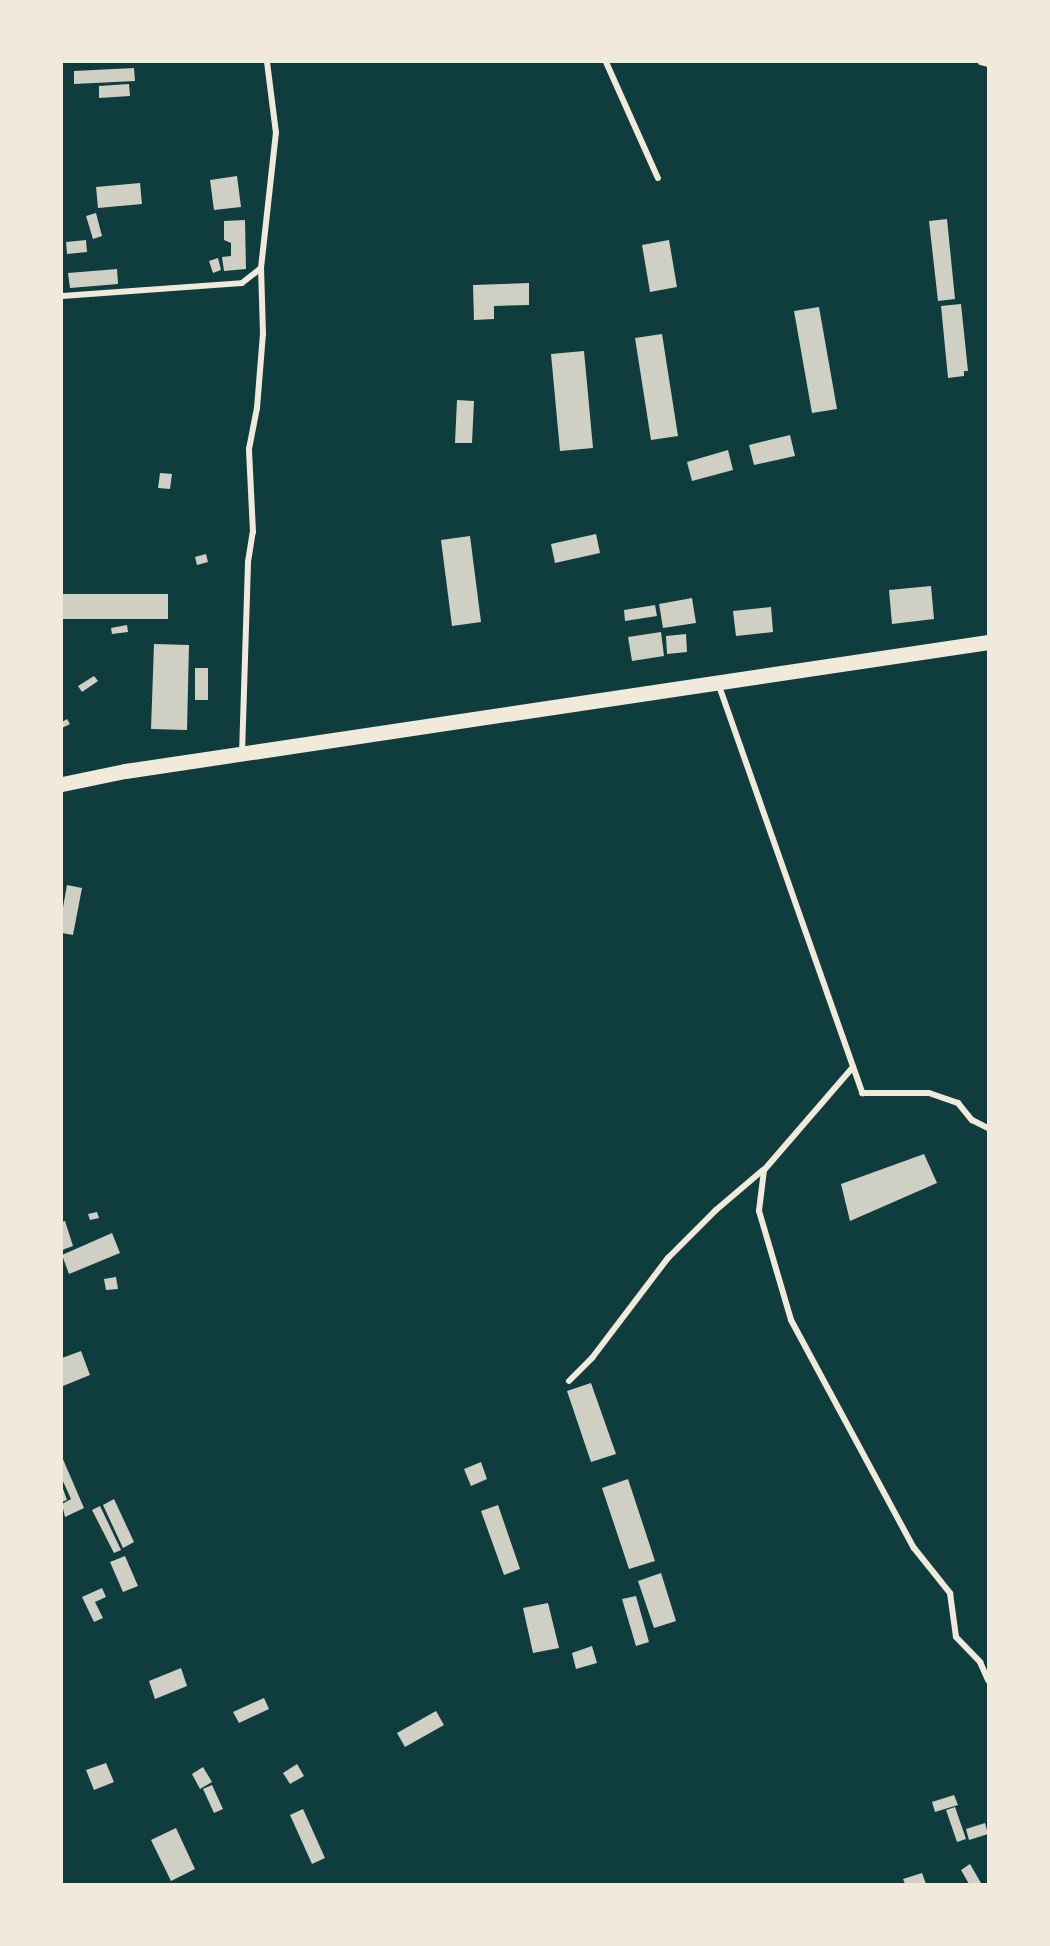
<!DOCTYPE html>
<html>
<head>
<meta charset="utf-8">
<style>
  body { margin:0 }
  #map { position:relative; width:1050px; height:1946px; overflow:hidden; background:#0f3d3e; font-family:Manrope,sans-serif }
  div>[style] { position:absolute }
  .building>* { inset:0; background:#cfcfc3 }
  .minor>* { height:6px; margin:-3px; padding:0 3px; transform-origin:3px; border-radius:3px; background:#f1e9da }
  .trunk>* { height:15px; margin:-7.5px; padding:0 7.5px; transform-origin:7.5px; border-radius:7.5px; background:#f1e9da }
  span { translate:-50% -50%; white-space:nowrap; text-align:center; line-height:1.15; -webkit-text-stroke:6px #f1e9da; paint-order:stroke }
  .frame { position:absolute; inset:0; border:63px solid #f1e9da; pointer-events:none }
</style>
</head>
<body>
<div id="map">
  <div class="building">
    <div style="clip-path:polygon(134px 68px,135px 81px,74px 84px,74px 71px)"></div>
    <div style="clip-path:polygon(129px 84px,130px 96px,99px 98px,99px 86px)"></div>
    <div style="clip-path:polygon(237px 176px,241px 207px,214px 210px,210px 180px)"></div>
    <div style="clip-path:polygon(140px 183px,142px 204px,98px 208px,96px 187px)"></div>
    <div style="clip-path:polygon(96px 213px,102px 236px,93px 239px,86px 216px)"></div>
    <div style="clip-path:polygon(947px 219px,955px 299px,938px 301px,929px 221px)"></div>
    <div style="clip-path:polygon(245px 220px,246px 269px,224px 271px,222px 257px,231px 256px,231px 243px,224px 240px,224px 221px)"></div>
    <div style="clip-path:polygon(86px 240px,87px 252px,67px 254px,66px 242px)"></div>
    <div style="clip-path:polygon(669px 240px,677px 287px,650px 292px,642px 245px)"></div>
    <div style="clip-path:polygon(218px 258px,221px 270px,213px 273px,209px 261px)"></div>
    <div style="clip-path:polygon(117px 269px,118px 284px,70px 288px,68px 273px)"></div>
    <div style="clip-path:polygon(529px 283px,529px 305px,494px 306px,494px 319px,474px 320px,473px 285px)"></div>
    <div style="clip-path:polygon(961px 304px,968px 371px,964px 371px,964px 376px,948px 378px,941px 306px)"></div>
    <div style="clip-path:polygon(819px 307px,837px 409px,812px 413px,794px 311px)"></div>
    <div style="clip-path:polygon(662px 334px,678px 436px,651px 440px,635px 338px)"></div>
    <div style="clip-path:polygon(584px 351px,593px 448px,560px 451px,551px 354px)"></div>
    <div style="clip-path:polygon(457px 400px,474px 401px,472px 443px,455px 443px)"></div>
    <div style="clip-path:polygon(790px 435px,795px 456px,754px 465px,749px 445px)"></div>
    <div style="clip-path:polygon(728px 450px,733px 470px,692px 481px,687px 462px)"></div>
    <div style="clip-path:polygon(160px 473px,172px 474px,170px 489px,158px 488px)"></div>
    <div style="clip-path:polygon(596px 534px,600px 553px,555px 563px,551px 544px)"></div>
    <div style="clip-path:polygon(470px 536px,481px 622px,452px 626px,441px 540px)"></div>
    <div style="clip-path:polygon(206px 554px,208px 562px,197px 565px,195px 557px)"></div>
    <div style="clip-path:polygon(931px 586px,934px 619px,892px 624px,889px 590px)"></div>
    <div style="clip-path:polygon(62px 594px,168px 594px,168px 619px,62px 619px)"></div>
    <div style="clip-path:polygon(692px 598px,696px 623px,663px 628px,659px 604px)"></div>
    <div style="clip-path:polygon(655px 605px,657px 616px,625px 621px,624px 610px)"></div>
    <div style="clip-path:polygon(771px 607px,773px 632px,736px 636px,733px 611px)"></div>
    <div style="clip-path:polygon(127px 625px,128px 632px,112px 634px,111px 628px)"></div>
    <div style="clip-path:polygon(661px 632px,664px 656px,632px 661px,628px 637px)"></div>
    <div style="clip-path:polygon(686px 634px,687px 652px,667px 654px,666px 636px)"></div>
    <div style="clip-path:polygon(154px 644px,189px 645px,187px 730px,151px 729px)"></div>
    <div style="clip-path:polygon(195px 668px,208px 668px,208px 700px,195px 700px)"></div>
    <div style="clip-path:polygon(94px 676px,98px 681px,82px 692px,78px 686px)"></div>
    <div style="clip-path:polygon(67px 719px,70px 724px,62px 728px,62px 722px)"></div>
    <div style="clip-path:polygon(67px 885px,82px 888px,73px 935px,62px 933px,62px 913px)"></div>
    <div style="clip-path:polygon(924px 1154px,937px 1183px,850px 1221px,841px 1184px)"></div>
    <div style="clip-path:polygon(97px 1212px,99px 1218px,90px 1220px,88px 1214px)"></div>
    <div style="clip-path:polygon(65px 1221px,73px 1246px,62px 1250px,62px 1222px)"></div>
    <div style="clip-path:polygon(112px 1233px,120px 1253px,69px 1274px,62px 1255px)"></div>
    <div style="clip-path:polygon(116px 1277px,118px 1289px,106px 1290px,104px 1279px)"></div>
    <div style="clip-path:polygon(81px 1351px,90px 1375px,63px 1386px,62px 1358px)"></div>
    <div style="clip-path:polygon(591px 1383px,616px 1454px,591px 1462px,567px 1391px)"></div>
    <div style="clip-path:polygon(62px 1457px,84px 1508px,65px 1517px,62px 1504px,71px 1499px,62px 1479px)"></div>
    <div style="clip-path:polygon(481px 1462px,487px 1479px,471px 1486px,464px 1469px)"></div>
    <div style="clip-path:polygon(628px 1479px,655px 1561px,629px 1569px,602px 1488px)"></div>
    <div style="clip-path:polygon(62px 1486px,67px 1500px,62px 1502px)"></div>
    <div style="clip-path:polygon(114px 1499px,134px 1542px,123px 1548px,103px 1505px)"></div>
    <div style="clip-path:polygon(498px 1505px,520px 1569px,504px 1575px,481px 1511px)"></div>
    <div style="clip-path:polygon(100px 1506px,121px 1550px,114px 1553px,92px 1510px)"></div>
    <div style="clip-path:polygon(125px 1556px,138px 1586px,123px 1592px,110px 1562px)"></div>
    <div style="clip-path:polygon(661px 1573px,676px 1621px,654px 1628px,638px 1581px)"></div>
    <div style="clip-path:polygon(102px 1588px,106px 1597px,95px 1602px,103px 1618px,94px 1622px,82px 1597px)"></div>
    <div style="clip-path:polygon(636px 1596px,649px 1642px,636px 1646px,622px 1599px)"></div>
    <div style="clip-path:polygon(548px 1603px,559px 1648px,533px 1653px,523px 1608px)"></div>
    <div style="clip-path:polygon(592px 1646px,597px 1663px,576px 1669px,572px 1653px)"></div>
    <div style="clip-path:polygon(181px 1668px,187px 1686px,155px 1699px,149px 1681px)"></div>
    <div style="clip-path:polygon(264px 1698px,269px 1709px,239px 1723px,233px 1712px)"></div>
    <div style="clip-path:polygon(436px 1711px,444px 1725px,405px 1747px,397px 1733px)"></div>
    <div style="clip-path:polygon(106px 1763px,114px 1782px,94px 1790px,86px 1770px)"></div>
    <div style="clip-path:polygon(297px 1764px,304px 1776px,290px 1784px,283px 1773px)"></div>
    <div style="clip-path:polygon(203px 1767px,212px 1782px,200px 1789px,192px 1774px)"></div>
    <div style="clip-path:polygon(212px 1785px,223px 1809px,214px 1813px,203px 1789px)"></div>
    <div style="clip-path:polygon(954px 1795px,958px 1805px,935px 1812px,932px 1802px)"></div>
    <div style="clip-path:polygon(955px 1807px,966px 1839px,957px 1842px,946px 1810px)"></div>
    <div style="clip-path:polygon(303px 1809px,325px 1858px,312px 1864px,290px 1815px)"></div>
    <div style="clip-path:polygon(985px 1823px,988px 1834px,969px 1840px,966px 1829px)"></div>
    <div style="clip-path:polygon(176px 1828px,195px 1869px,171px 1881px,151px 1840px)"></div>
    <div style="clip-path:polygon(970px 1864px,981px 1883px,979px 1884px,969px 1884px,961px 1870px)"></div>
    <div style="clip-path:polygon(922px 1873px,926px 1884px,905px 1884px,903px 1879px)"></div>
  </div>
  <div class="minor">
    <div style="left:606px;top:62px;width:127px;rotate:65.9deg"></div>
    <div style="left:981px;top:62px;width:7px;rotate:16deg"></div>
    <div style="left:62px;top:296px;width:180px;rotate:-4.1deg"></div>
    <div style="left:242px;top:283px;width:24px;rotate:-38deg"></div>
    <div style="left:718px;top:683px;width:435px;rotate:70.6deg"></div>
    <div style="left:862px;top:1093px;width:67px"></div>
    <div style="left:929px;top:1093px;width:31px;rotate:19deg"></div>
    <div style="left:958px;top:1103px;width:22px;rotate:51deg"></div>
    <div style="left:972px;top:1120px;width:18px;rotate:27deg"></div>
    <div style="left:242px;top:754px;width:192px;rotate:-88.2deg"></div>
    <div style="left:248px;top:562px;width:30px;rotate:-81deg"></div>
    <div style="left:253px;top:532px;width:83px;rotate:-92.8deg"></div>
    <div style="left:249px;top:449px;width:42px;rotate:-79deg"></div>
    <div style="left:257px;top:408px;width:74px;rotate:-85.4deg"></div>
    <div style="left:263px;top:334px;width:66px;rotate:-91.7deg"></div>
    <div style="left:261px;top:268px;width:136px;rotate:-83.7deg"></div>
    <div style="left:276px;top:133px;width:72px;rotate:-97.2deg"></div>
    <div style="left:853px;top:1067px;width:136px;rotate:130.8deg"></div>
    <div style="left:764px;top:1170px;width:41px;rotate:97deg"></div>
    <div style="left:759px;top:1211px;width:114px;rotate:73.6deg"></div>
    <div style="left:791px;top:1320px;width:259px;rotate:61.7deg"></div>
    <div style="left:914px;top:1548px;width:58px;rotate:51.3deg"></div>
    <div style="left:950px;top:1593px;width:44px;rotate:82.2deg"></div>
    <div style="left:956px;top:1637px;width:35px;rotate:46deg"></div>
    <div style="left:980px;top:1662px;width:20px;rotate:66deg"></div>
    <div style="left:569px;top:1381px;width:33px;rotate:-45deg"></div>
    <div style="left:592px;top:1358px;width:126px;rotate:-52.8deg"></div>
    <div style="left:668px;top:1258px;width:68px;rotate:-45deg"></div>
    <div style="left:716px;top:1210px;width:62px;rotate:-40.4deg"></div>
  </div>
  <div class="trunk">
    <div style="left:62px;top:784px;width:64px;rotate:-11.7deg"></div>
    <div style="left:125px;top:771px;width:873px;rotate:-8.5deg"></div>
  </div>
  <div class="frame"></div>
</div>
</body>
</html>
